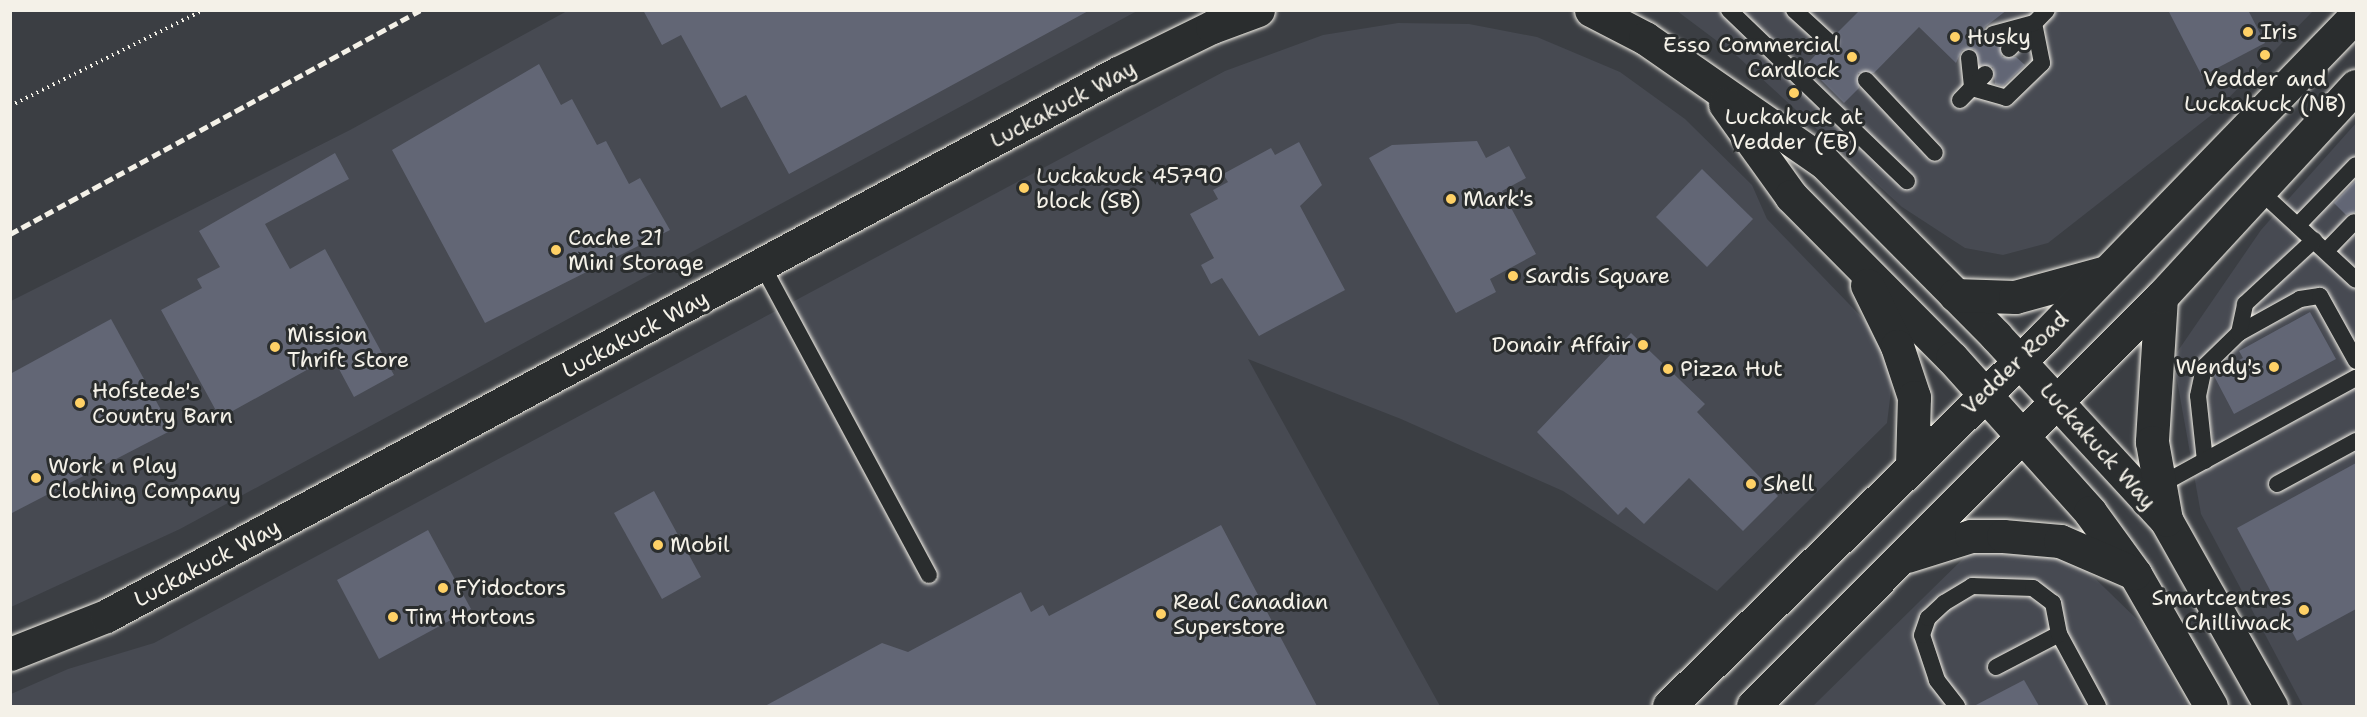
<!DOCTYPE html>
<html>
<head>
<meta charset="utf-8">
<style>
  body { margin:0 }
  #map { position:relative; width:2367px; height:717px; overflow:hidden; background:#3b3e43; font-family:"Shantell Sans",sans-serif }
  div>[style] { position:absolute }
  .built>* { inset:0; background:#474a52 }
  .building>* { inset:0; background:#626675 }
  .path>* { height:4px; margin-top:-2px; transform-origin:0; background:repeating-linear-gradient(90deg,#f4f1e8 0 1.5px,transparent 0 6px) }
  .roads { filter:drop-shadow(0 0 2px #f4f1e8) drop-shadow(0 0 2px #f4f1e8) }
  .lane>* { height:16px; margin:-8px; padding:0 8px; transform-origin:8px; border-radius:8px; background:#2a2d2e }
  .secondary>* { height:33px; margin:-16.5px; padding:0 16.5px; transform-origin:16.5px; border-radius:16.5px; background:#2a2d2e }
  .rail>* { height:4.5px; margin-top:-2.25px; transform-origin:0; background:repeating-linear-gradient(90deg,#f4f1e8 0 9px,transparent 0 13.5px) }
  .dots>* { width:16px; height:16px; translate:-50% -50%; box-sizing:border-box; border:3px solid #2a2d2e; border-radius:50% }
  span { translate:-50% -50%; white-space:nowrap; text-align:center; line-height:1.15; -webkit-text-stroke:6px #2a2d2e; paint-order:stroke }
  .poi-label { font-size:22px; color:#f4f1e8 }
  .left { translate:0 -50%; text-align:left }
  .right { translate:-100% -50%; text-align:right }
  .street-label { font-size:22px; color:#f4f1e8 }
  .frame { position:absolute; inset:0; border:12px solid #f4f1e8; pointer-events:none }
</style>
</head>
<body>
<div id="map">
  <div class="built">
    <div style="clip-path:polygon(567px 11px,1137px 11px,180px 529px,11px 607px,11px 301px,350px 130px)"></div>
    <div style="clip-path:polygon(1677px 11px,2313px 11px,2214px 113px,2048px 243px,2003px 255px,1965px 248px,1902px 207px,1737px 56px)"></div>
    <div style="clip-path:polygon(1398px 23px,1469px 24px,1537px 37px,1620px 72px,1685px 119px,1752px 185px,1767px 219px,1877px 333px,1892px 383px,1887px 423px,1717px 591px,1563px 491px,1401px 419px,1248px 359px,1440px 706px,11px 706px,11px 694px,68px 669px,154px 643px,1225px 71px,1323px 35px)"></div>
    <div style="clip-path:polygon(2356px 123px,2356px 706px,2303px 706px,2201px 514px,2173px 358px,2261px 230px)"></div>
    <div style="clip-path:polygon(1973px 549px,2073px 557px,2146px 628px,2187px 706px,1813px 706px)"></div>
  </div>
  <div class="building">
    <div style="clip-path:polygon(643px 10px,1090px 10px,789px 174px,746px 95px,721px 108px,681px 35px,662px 45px)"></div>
    <div style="clip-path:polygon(1860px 10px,2007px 10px,1985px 27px,1983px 37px,1990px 44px,2001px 43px,2002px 57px,2016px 57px,2025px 65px,2003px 86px,1995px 84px,1993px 67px,1980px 65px,1974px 49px,1962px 50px,1956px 63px,1919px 27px,1874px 73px,1858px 73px,1859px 88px,1844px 103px,1806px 65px,1821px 49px,1836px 49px,1836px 34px)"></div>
    <div style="clip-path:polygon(2168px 10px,2248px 10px,2265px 43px,2202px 76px)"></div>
    <div style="clip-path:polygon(539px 64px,561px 105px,572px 99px,597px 145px,606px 141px,629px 184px,640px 178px,670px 230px,485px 323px,392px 150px)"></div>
    <div style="clip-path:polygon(1477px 141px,1486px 158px,1509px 146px,1526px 178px,1502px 191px,1536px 254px,1490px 279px,1496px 292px,1456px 313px,1369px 158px,1392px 145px)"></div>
    <div style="clip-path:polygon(1299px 142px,1322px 185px,1300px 206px,1345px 290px,1259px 336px,1222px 278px,1211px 284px,1201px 265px,1214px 258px,1190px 214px,1218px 199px,1213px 190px,1228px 182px,1223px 174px,1271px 148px,1275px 155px)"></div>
    <div style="clip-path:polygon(335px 153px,349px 179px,265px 224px,290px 269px,325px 249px,394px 375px,354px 397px,332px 356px,220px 418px,161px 310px,202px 288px,197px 279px,220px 267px,199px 231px)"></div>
    <div style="clip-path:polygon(1702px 169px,1753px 219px,1707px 267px,1656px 217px)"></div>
    <div style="clip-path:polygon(2356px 180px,2356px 212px,2346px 215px,2334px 203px)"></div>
    <div style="clip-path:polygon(2310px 312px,2336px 359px,2234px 414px,2213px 374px,2243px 358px,2239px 351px)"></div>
    <div style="clip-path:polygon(111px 319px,172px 430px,10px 514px,10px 374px)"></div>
    <div style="clip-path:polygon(1631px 333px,1705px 404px,1697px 412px,1778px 496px,1743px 531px,1689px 478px,1644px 524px,1626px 507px,1618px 515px,1537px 432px)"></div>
    <div style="clip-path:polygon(2356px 463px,2356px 609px,2297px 641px,2237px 528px)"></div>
    <div style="clip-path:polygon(654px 491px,701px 577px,662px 599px,614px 513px)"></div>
    <div style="clip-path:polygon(1221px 525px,1317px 706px,765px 706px,882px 643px,908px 652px,1021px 592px,1031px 612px,1043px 605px,1049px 616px)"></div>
    <div style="clip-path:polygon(428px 530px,471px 609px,379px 659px,337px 580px)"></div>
    <div style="clip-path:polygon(2024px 680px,2039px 706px,1974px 706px)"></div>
  </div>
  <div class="path">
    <div style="left:10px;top:106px;width:216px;rotate:-26.4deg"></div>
  </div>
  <div class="roads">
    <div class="lane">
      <div style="left:1729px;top:10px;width:247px;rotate:43.9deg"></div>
      <div style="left:1794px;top:10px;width:47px;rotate:42.4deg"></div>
      <div style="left:2009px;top:49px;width:54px;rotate:-45.7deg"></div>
      <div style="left:1969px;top:58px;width:30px;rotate:84deg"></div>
      <div style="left:1972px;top:88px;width:35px;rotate:16deg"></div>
      <div style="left:2006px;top:98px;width:50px;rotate:-44.2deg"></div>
      <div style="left:2042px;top:63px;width:41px;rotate:-101.3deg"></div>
      <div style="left:2034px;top:23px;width:42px;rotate:165deg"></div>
      <div style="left:1866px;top:80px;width:100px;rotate:46.6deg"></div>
      <div style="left:1960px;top:100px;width:36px;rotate:-46deg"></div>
      <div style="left:2261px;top:192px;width:129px;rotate:42.8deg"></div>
      <div style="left:2298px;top:225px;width:83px;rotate:-46deg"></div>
      <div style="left:2326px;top:251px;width:40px;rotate:-46deg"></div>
      <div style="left:762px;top:265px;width:352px;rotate:61.7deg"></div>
      <div style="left:2239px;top:333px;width:70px;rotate:-29.1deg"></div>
      <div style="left:2300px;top:299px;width:20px;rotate:-9deg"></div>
      <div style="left:2320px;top:296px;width:74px;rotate:61deg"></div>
      <div style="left:2205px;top:461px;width:65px;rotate:-96.1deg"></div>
      <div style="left:2198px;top:396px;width:30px;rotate:-78deg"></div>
      <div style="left:2204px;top:367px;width:49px;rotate:-44.2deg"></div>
      <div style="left:2239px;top:333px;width:30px;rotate:-78deg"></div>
      <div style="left:2245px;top:304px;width:94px;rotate:-42.8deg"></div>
      <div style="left:2162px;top:484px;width:221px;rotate:-28.7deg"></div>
      <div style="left:2277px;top:484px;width:90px;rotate:-28.6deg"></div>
      <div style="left:1996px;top:667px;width:71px;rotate:-27.6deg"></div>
      <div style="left:2059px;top:634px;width:82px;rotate:61.6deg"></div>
      <div style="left:1957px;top:706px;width:33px;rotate:-128deg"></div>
      <div style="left:1937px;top:680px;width:47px;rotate:-108.4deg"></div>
      <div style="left:1922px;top:635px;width:18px;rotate:-71deg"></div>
      <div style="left:1928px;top:618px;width:22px;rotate:-43deg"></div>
      <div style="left:1944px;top:603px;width:33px;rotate:-31deg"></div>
      <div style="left:1972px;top:586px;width:61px;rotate:1.9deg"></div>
      <div style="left:2033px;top:588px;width:25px;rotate:37deg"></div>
      <div style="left:2053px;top:603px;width:32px;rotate:79deg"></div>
    </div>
    <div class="secondary">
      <div style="left:1591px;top:10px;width:61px;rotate:27.4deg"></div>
      <div style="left:1645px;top:38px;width:219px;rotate:34.8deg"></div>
      <div style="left:1825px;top:163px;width:243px;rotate:45.3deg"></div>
      <div style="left:1996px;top:336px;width:251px;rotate:47.3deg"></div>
      <div style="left:2166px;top:520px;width:214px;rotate:60.6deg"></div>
      <div style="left:1725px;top:104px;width:113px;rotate:54.3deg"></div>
      <div style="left:1791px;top:196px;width:228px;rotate:45.2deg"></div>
      <div style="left:1952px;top:358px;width:207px;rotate:48.1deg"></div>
      <div style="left:2090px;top:512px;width:77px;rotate:54deg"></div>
      <div style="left:2135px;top:574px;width:152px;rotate:60.1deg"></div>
      <div style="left:1867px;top:285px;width:68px;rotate:63.8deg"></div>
      <div style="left:1897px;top:346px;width:54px;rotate:71.6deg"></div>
      <div style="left:1914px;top:397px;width:67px;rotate:91.7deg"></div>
      <div style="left:1955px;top:295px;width:60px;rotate:1.9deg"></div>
      <div style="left:2015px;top:297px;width:94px;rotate:-15.4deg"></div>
      <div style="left:2161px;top:297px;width:145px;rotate:93.6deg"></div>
      <div style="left:2152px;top:442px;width:79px;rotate:79.8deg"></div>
      <div style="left:1907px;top:556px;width:67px;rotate:-17.4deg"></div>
      <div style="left:1971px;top:536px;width:32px"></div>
      <div style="left:2003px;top:536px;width:57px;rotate:5deg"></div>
      <div style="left:2060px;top:541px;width:81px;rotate:23.4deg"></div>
      <div style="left:10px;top:654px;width:103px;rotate:-21.6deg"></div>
      <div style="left:106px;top:616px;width:1148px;rotate:-28.22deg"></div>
      <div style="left:1118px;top:73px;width:105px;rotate:-26.1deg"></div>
      <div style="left:1212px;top:27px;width:49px;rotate:-20.3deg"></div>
      <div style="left:1669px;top:706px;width:529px;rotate:-44.54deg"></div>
      <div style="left:2046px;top:335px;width:446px;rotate:-45.9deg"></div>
      <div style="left:1753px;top:706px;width:578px;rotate:-45.07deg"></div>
      <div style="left:2161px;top:297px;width:287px;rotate:-47.3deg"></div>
    </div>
  </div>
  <div class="rail">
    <div style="left:10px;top:234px;width:467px;rotate:-28.6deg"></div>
  </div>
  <div class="dots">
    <div style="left:2248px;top:32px;background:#ffd166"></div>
    <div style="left:1955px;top:37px;background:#ffd166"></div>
    <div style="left:2265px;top:55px;background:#ffd166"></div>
    <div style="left:1852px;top:57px;background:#ffd166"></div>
    <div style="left:1794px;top:93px;background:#ffd166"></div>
    <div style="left:1024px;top:188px;background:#ffd166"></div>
    <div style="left:1451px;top:199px;background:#ffd166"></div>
    <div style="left:556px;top:250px;background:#ffd166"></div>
    <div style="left:1513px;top:276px;background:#ffd166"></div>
    <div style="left:1643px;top:345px;background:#ffd166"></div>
    <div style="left:275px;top:347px;background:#ffd166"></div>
    <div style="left:2274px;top:367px;background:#ffd166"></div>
    <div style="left:1668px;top:369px;background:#ffd166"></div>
    <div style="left:80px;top:403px;background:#ffd166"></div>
    <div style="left:36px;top:478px;background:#ffd166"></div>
    <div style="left:1751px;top:484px;background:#ffd166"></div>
    <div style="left:658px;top:545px;background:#ffd166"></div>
    <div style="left:443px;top:588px;background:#ffd166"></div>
    <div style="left:2304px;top:610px;background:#ffd166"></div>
    <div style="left:1161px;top:614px;background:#ffd166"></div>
    <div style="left:393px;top:617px;background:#ffd166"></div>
  </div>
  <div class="poi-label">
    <span class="left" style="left:2260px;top:32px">Iris</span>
    <span class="left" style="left:1967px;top:37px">Husky</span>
    <span class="right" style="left:1840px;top:57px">Esso Commercial<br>Cardlock</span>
    <span style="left:2265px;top:91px">Vedder and<br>Luckakuck (NB)</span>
    <span style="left:1794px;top:129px">Luckakuck at<br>Vedder (EB)</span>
    <span class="left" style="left:1036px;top:188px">Luckakuck 45790<br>block (SB)</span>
    <span class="left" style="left:1463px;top:199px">Mark's</span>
    <span class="left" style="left:568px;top:250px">Cache 21<br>Mini Storage</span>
    <span class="left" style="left:1525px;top:276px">Sardis Square</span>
    <span class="left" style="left:287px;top:347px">Mission<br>Thrift Store</span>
    <span class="right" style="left:1631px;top:345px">Donair Affair</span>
    <span class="right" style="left:2262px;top:367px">Wendy's</span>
    <span class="left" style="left:1680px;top:369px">Pizza Hut</span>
    <span class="left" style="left:92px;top:403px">Hofstede's<br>Country Barn</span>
    <span class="left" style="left:48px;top:478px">Work n Play<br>Clothing Company</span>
    <span class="left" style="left:1763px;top:484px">Shell</span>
    <span class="left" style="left:670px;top:545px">Mobil</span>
    <span class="left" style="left:455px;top:588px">FYidoctors</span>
    <span class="right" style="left:2292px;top:610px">Smartcentres<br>Chilliwack</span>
    <span class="left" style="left:1173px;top:614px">Real Canadian<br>Superstore</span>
    <span class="left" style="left:405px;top:617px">Tim Hortons</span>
  </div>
  <div class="street-label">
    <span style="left:1063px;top:104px;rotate:-28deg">Luckakuck Way</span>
    <span style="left:635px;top:334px;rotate:-28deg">Luckakuck Way</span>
    <span style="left:2015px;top:363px;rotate:-44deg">Vedder Road</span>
    <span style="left:2098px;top:446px;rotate:48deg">Luckakuck Way</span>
    <span style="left:207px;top:563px;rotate:-28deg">Luckakuck Way</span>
  </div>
  <div class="frame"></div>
</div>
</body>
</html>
